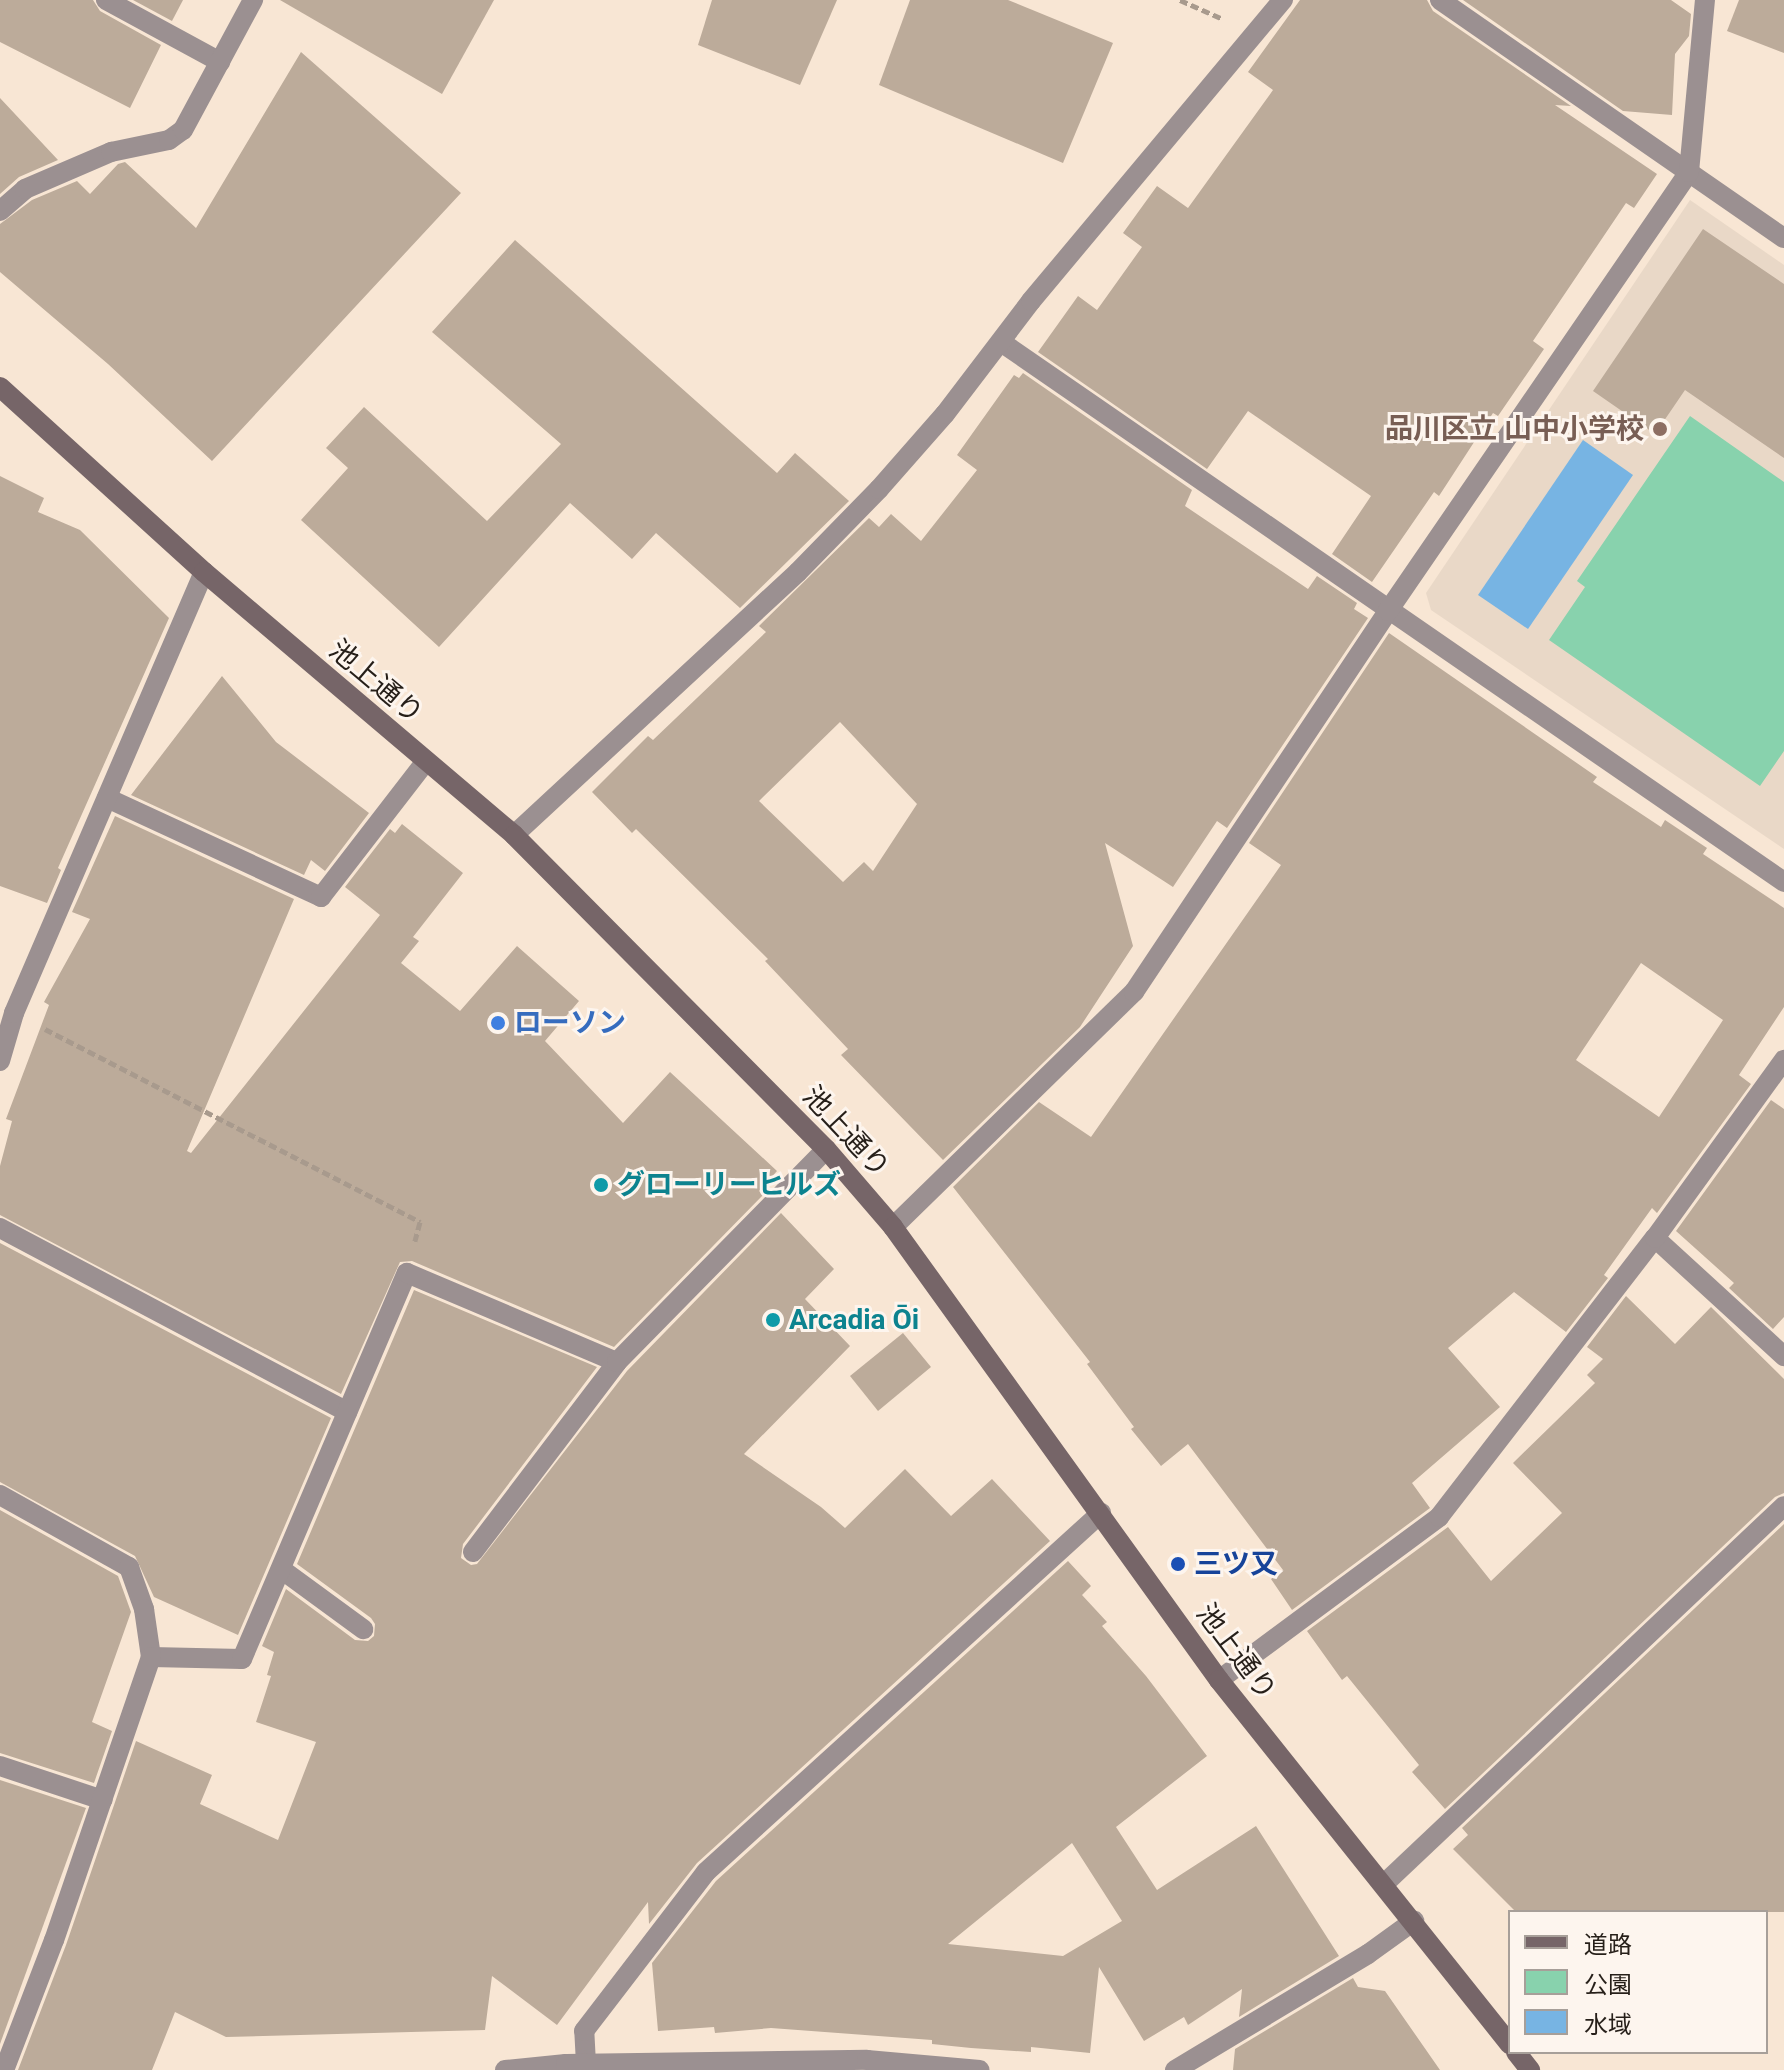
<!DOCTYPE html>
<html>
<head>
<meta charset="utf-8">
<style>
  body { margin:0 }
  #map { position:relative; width:1784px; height:2070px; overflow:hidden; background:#f8e6d4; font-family:Roboto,"Noto Sans JP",sans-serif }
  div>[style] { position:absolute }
  .education>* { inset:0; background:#e9d8c7 }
  .green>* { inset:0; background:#88d2ad }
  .water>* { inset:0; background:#77b4e3 }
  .building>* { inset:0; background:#bcab9a }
  .path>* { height:5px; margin-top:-2.5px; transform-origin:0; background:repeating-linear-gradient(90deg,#a89a8d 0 8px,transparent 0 12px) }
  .lane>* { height:20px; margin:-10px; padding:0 10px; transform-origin:10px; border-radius:10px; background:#9b9091 }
  .street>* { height:20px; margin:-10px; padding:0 10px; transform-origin:10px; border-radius:10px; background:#9b9091 }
  .secondary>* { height:20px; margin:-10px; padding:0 10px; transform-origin:10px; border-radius:10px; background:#766568 }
  .dots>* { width:22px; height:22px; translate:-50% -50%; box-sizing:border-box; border:4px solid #fdf5ee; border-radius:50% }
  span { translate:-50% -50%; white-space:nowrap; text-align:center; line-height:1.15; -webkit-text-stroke:6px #fdf5ee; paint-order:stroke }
  .education-label { font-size:28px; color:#785e54; font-weight:700 }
  .right { translate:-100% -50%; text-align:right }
  .street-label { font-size:28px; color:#261f19 }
  .shop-label { font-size:28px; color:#366cbe; font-weight:700 }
  .left { translate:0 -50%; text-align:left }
  .culture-label { font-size:28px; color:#0d838f; font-weight:700 }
  .transit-label { font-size:28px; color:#164399; font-weight:700 }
  .legend { position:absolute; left:1508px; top:1910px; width:260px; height:144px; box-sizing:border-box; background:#fdf5ee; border:2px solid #a79f99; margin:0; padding:10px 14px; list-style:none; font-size:24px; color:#261f19 }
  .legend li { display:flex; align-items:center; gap:16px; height:40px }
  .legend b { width:40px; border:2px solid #a79f99 }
</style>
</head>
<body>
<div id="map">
  <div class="education">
    <div style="clip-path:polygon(1690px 200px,1784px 265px,1784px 849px,1431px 610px,1426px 593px)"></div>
  </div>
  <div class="green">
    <div style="clip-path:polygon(1690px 416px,1784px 482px,1784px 751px,1760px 786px,1549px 640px,1585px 587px,1577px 581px)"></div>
  </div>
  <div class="water">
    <div style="clip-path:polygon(1583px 440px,1633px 475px,1528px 629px,1478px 595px)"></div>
  </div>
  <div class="building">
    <div style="clip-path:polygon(0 0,93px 0,100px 11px,161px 45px,130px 108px,0 42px)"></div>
    <div style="clip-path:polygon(133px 0,183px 0,172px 21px)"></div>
    <div style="clip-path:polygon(280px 0,494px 0,442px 94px)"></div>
    <div style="clip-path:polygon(712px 0,837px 0,800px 85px,698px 45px)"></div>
    <div style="clip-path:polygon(910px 0,1008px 0,1113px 43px,1063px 163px,879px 85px)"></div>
    <div style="clip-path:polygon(1300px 0,1427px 0,1433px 11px,1571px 106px,1555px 105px,1657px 174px,1634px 208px,1626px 203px,1533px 341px,1544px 349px,1498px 416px,1493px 413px,1439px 496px,1434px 492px,1372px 582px,1332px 554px,1371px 496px,1248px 411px,1207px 469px,1038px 352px,1078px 296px,1097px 310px,1142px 247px,1123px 233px,1157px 186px,1188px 208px,1273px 90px,1248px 72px)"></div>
    <div style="clip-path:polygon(1463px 0,1671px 0,1691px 14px,1689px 36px,1675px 54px,1672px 115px,1623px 111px)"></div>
    <div style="clip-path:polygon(1739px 0,1784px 0,1784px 53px,1727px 31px)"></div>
    <div style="clip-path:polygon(301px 52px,461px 193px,212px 461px,108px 364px,0 272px,0 224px,32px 200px,77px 181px,90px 194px,118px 164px,125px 162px,196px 228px)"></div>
    <div style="clip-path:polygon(0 98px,58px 160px,19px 177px,0 194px)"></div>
    <div style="clip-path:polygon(1703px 229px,1784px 284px,1784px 458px,1685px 390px,1655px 434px,1593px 391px)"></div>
    <div style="clip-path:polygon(515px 240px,777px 473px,795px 453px,849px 501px,740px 608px,656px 533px,632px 559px,570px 503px,439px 647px,301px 520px,348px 468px,326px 448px,364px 407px,487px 521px,561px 444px,432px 332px)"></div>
    <div style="clip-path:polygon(evenodd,1023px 373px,1192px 490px,1185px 506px,1308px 589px,1317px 576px,1357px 603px,1354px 609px,1368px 618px,1227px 828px,1217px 821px,1173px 887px,1105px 843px,1133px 946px,1080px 1027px,943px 1160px,841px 1055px,848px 1049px,765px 961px,768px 959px,636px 829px,632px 833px,592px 792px,648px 736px,653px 740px,766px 632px,759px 626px,869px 518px,879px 527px,891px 514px,921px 541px,977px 470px,957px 455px,1014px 375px,1019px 378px,1023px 373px,840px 722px,917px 804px,873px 871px,864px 862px,843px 882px,759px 801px,840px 722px)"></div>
    <div style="clip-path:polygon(0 476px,44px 498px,38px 512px,80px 530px,169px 618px,58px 868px,61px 870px,47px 903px,0 886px)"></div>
    <div style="clip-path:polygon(evenodd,1389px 633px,1597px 777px,1593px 782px,1661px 827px,1665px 820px,1707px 848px,1703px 854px,1784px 908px,1784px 1007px,1739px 1075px,1751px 1084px,1657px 1213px,1652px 1208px,1604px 1275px,1608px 1278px,1566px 1332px,1514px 1292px,1448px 1348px,1500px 1407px,1412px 1483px,1430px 1508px,1292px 1610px,1271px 1579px,1283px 1570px,1188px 1444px,1161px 1466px,1131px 1429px,1134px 1427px,1087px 1364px,1090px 1362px,953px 1187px,1039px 1102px,1091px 1137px,1281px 865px,1249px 843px,1389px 633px,1641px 963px,1723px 1020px,1659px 1117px,1576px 1060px,1641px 963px)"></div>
    <div style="clip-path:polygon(222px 676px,276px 742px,369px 813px,325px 871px,311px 860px,304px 875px,131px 795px)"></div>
    <div style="clip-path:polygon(115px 816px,294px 899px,187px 1151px,191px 1153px,380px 915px,345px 887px,390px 829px,395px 833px,402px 824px,463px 873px,413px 937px,419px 941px,401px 963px,460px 1011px,517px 946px,579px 1001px,545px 1041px,623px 1123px,670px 1072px,777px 1171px,759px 1191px,763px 1195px,614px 1347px,412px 1261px,400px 1262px,341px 1394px,0 1215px,0 1166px,12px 1121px,6px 1119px,49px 1005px,44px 1002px,90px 919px,72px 912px)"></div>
    <div style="clip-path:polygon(1771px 1100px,1784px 1109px,1784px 1317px,1773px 1329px,1729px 1288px,1734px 1283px,1676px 1231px)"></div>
    <div style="clip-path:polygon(781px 1213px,834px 1269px,805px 1299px,850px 1346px,744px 1454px,821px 1507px,845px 1528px,905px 1469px,951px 1516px,992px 1479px,1050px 1541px,697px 1863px,649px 1924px,648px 1902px,557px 2025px,492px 1976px,485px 2030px,226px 2037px,175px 2012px,152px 2070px,18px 2070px,66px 1945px,136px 1741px,212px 1775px,200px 1804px,278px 1840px,316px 1742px,256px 1722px,271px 1676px,267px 1675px,274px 1652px,262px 1646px,286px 1589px,355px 1640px,368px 1641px,374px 1636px,375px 1624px,371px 1618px,297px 1564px,414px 1290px,597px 1367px,463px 1544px,461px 1558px,471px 1565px,477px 1564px,627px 1371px)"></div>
    <div style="clip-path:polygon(0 1243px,331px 1418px,238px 1635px,154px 1597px,135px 1556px,0 1482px)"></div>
    <div style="clip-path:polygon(1626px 1296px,1675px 1344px,1711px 1307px,1784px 1379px,1784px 1493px,1775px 1497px,1445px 1809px,1412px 1772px,1419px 1765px,1347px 1676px,1342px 1680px,1307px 1631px,1448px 1527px,1491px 1581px,1562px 1513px,1513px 1463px,1595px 1383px,1587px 1375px,1603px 1359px,1587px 1347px)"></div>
    <div style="clip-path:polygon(903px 1333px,931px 1367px,878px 1411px,850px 1376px)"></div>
    <div style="clip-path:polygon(0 1510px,118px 1576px,131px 1612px,92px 1722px,112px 1731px,94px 1783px,0 1753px)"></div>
    <div style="clip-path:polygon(1784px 1524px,1784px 1912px,1516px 1912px,1453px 1849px,1468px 1835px,1462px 1828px)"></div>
    <div style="clip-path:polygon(evenodd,1068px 1561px,1091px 1586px,1082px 1595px,1107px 1622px,1102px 1626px,1146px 1676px,1207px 1756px,1116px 1827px,1157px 1890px,1256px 1826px,1339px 1956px,1239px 2017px,1242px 1989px,1188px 2025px,1184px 2017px,1144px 2041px,1099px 1967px,1090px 2053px,1031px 2047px,1031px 2052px,971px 2048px,932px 2044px,932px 2040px,771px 2028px,715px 2033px,714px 2027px,658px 2031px,652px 1963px,716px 1881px,1068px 1561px,1072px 1843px,1122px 1921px,1063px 1956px,948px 1944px,1072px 1843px)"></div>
    <div style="clip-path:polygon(0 1780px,86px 1808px,0 2044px)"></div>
    <div style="clip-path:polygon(1353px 1978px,1358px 1987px,1385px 1991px,1440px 2070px,1233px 2070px,1235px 2049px)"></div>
  </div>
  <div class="path">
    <div style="left:1180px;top:0;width:47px;rotate:23.8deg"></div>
    <div style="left:45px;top:1029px;width:422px;rotate:27.2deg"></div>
    <div style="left:420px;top:1222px;width:20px;rotate:105deg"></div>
  </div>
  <div class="lane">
    <div style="left:106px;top:0;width:130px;rotate:28.5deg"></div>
    <div style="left:107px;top:798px;width:236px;rotate:24.8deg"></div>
    <div style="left:321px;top:897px;width:172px;rotate:-52.3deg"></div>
    <div style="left:0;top:1228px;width:393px;rotate:27.9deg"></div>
    <div style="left:1655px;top:1238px;width:175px;rotate:42.5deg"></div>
    <div style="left:473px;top:1552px;width:238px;rotate:-52.8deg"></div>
    <div style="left:281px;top:1569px;width:102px;rotate:36.2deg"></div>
    <div style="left:151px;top:1657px;width:91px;rotate:1.3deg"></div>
    <div style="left:242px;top:1659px;width:420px;rotate:-66.9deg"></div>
    <div style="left:407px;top:1273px;width:228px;rotate:23deg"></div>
    <div style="left:617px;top:1362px;width:298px;rotate:-45.5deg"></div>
    <div style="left:0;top:1766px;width:108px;rotate:18.3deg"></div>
    <div style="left:1384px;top:1884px;width:550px;rotate:-43.38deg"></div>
    <div style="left:586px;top:2064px;width:33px;rotate:-93deg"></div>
    <div style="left:584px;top:2031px;width:200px;rotate:-52.5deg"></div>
    <div style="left:706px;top:1872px;width:534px;rotate:-42.27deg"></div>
  </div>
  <div class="street">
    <div style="left:1440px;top:0;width:418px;rotate:34.7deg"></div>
    <div style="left:0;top:211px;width:33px;rotate:-41deg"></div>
    <div style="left:25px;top:189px;width:94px;rotate:-23.3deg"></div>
    <div style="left:111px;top:152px;width:59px;rotate:-11.7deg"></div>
    <div style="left:169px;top:140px;width:17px;rotate:-36deg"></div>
    <div style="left:183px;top:130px;width:148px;rotate:-61.7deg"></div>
    <div style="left:1001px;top:342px;width:951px;rotate:34.59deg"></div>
    <div style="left:514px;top:835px;width:387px;rotate:-42.8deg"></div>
    <div style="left:798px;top:572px;width:116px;rotate:-45.7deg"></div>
    <div style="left:879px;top:489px;width:100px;rotate:-48.7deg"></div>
    <div style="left:945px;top:414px;width:142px;rotate:-52.7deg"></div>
    <div style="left:1031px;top:301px;width:393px;rotate:-50.1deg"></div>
    <div style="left:0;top:1061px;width:50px;rotate:-73.7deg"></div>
    <div style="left:14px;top:1013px;width:480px;rotate:-66.7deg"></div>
    <div style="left:893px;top:1227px;width:337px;rotate:-44.3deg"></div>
    <div style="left:1134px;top:992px;width:458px;rotate:-56.3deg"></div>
    <div style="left:1388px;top:611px;width:532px;rotate:-55.56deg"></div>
    <div style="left:1689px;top:172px;width:173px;rotate:-84.7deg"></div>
    <div style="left:0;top:1495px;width:148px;rotate:29.2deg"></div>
    <div style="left:129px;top:1567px;width:45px;rotate:70.3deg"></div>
    <div style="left:144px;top:1609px;width:49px;rotate:81.7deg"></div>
    <div style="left:151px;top:1657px;width:299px;rotate:108.9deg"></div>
    <div style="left:54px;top:1940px;width:139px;rotate:111deg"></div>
    <div style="left:1219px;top:1680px;width:274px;rotate:-36.5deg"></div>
    <div style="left:1439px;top:1517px;width:353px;rotate:-52.3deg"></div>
    <div style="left:1655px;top:1238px;width:220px;rotate:-54.1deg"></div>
    <div style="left:505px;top:2070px;width:61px;rotate:-5.6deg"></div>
    <div style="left:566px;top:2064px;width:301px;rotate:-0.8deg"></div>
    <div style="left:867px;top:2060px;width:113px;rotate:5.1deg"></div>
    <div style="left:1175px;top:2070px;width:225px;rotate:-31deg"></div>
    <div style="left:1368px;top:1954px;width:57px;rotate:-35.7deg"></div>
  </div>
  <div class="secondary">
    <div style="left:0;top:387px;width:275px;rotate:42.2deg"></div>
    <div style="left:204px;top:572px;width:407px;rotate:40.3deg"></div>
    <div style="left:514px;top:835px;width:443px;rotate:45.2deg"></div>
    <div style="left:826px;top:1149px;width:103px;rotate:49.3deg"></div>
    <div style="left:893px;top:1227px;width:558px;rotate:54.26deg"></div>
    <div style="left:1219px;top:1680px;width:466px;rotate:51.4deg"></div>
    <div style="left:1516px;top:2052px;width:23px;rotate:52deg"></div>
  </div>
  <div class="dots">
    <div style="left:1660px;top:429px;background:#8d6e63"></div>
    <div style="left:498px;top:1023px;background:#3f7fe0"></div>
    <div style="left:601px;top:1185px;background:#0f9aa8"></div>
    <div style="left:773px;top:1320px;background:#0f9aa8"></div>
    <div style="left:1178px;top:1564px;background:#1a4fb4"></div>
  </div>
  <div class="education-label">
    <span class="right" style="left:1644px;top:429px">品川区立 山中小学校</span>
  </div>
  <div class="street-label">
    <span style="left:376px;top:682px;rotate:40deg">池上通り</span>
    <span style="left:846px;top:1132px;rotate:47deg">池上通り</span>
    <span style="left:1236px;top:1652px;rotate:53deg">池上通り</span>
  </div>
  <div class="shop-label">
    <span class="left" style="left:514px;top:1023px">ローソン</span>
  </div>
  <div class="culture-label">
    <span class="left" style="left:617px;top:1185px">グローリーヒルズ</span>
    <span class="left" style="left:789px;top:1320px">Arcadia Ōi</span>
  </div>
  <div class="transit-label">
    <span class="left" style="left:1194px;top:1564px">三ツ又</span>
  </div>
  <ul class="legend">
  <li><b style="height:10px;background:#766568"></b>道路</li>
  <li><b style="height:22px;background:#88d2ad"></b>公園</li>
  <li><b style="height:22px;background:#77b4e3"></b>水域</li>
  </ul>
</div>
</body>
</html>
